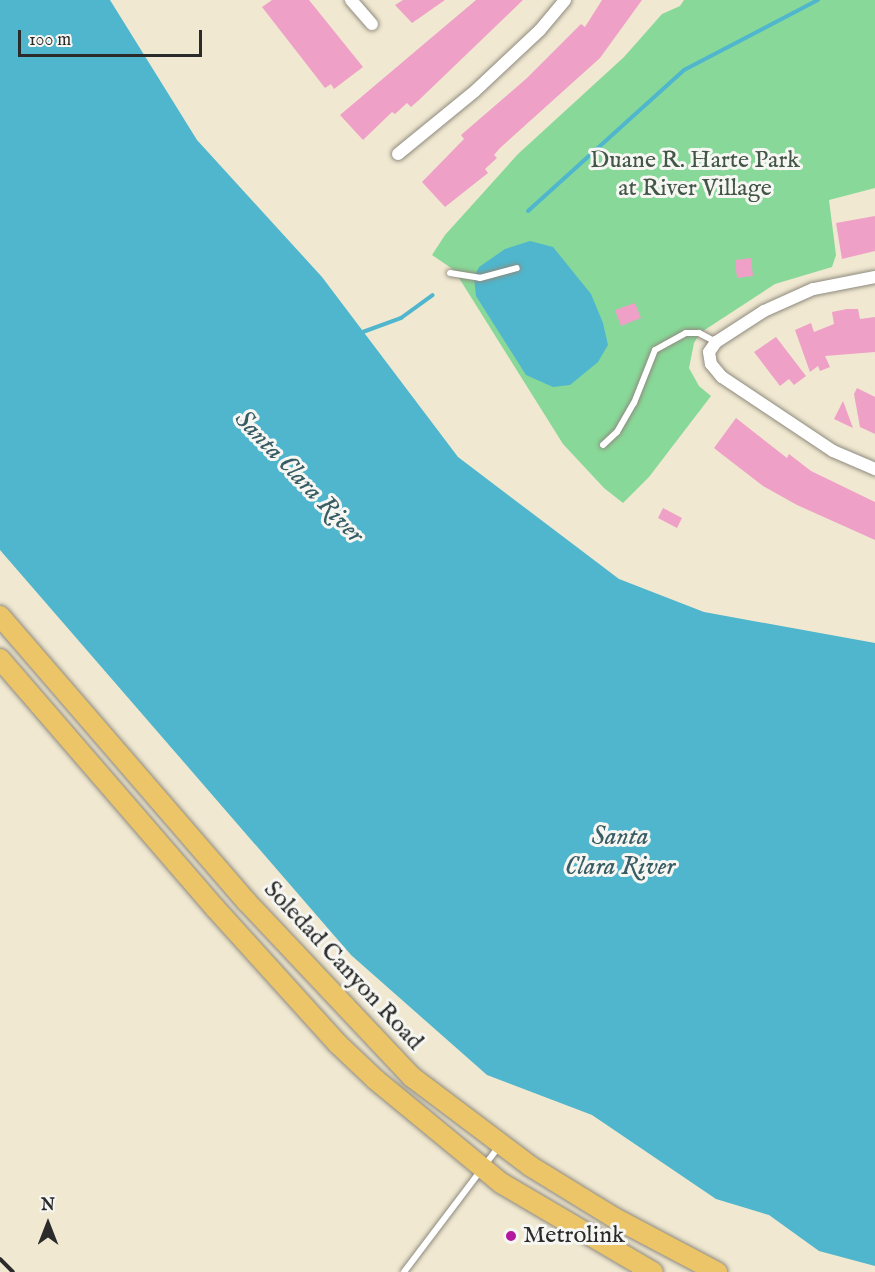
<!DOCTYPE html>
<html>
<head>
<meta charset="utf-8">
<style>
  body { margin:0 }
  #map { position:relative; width:875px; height:1272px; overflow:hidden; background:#f0e8d1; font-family:"IM FELL English",serif }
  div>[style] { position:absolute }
  .green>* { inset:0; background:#88d999 }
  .water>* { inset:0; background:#4fb6cd }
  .stream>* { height:4px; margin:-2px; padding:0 2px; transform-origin:2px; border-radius:2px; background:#4fb6cd }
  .building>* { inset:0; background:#efa0c7 }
  .roads { filter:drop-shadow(0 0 2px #8e8a7e) drop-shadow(0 0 2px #8e8a7e) }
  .lane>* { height:6px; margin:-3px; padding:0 3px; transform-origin:3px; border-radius:3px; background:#fff }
  .street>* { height:12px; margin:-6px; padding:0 6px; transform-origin:6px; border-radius:6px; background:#fff }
  .primary>* { height:20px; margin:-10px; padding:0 10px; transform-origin:10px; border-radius:10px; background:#edc569 }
  .rail>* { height:4px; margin:-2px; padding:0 2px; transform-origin:2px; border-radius:2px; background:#2b2b2b }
  .dots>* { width:16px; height:16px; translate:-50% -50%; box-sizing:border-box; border:3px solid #f6f6f2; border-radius:50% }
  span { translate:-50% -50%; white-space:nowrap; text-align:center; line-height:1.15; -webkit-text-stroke:6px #f6f6f2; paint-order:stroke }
  .park-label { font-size:24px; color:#425646 }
  .street-label { font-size:24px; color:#2b2b2b }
  .poi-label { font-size:24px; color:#2b2b2b }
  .left { translate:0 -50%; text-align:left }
  .water-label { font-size:26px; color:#385c64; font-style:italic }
  .north { position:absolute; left:18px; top:1194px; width:60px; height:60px; -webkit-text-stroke:4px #f6f6f2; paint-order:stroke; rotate:0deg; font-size:16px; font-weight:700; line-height:24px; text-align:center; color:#2b2b2b }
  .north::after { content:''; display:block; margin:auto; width:21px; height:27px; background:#2b2b2b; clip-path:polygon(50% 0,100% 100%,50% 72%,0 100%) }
  .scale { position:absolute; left:18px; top:30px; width:184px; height:27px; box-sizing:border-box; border:3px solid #2b2b2b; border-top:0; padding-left:8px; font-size:18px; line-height:21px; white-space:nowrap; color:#2b2b2b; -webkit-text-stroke:4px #f6f6f2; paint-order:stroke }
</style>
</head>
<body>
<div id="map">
  <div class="green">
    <div style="clip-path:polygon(684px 0,875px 0,875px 188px,829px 200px,836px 255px,832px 267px,775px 284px,700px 333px,694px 343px,689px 368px,699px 386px,711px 396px,649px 477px,623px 503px,604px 488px,563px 444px,454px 270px,432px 255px,445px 235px,518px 154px,624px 57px,662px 14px,680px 6px)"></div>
  </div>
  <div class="water">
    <div style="clip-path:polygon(0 0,110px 0,197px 140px,322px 277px,458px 457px,619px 579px,704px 612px,875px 643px,875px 1266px,819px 1251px,769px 1215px,716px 1199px,592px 1115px,487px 1075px,351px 955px,0 550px)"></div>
    <div style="clip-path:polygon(530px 241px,553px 247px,591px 294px,603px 323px,608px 345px,598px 362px,570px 385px,553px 387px,526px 375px,476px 296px,474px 277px,479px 267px,505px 249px)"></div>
  </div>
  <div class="stream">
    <div style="left:528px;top:211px;width:210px;rotate:-42.1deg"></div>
    <div style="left:684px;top:70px;width:151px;rotate:-27.6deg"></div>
    <div style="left:360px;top:333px;width:44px;rotate:-20.1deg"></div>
    <div style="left:401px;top:318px;width:39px;rotate:-36deg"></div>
  </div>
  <div class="building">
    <div style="clip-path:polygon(272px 0,309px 0,363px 67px,334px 89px,331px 84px,325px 88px,262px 7px)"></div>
    <div style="clip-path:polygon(403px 0,445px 0,412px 23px,395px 5px)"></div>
    <div style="clip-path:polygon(476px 0,523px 0,419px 100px,411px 107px,407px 103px,395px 114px,392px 112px,363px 140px,340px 115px)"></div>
    <div style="clip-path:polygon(602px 0,642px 0,600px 58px,500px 148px,494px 155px,497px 158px,485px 169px,488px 173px,445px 207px,422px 182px,464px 139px,461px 135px,527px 78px,581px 24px,585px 27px)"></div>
    <div style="clip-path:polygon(875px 216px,875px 251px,842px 259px,836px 223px)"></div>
    <div style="clip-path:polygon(751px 258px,753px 276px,737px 278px,735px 260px)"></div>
    <div style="clip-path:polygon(635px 303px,641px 318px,621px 326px,615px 310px)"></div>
    <div style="clip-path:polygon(847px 309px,858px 309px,860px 319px,875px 317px,875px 352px,825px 356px,830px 367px,820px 371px,818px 366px,810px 372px,795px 330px,811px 323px,814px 332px,834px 324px,832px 312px)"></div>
    <div style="clip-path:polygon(776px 337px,806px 376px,794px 385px,789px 379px,780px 386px,754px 352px)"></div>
    <div style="clip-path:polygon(857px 388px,875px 397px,875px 434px,860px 427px,854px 394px)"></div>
    <div style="clip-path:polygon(843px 401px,853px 428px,834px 419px)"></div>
    <div style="clip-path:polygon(736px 418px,787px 458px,789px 454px,811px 471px,875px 502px,875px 540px,797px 505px,763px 486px,719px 452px,714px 448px)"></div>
    <div style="clip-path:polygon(663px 508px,682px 518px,677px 528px,658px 518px)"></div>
  </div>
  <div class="roads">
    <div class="lane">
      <div style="left:450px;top:273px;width:30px;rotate:9deg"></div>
      <div style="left:480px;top:278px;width:38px;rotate:-15deg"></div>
      <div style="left:603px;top:445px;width:19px;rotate:-43deg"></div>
      <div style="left:617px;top:432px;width:34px;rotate:-60deg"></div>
      <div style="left:634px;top:403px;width:57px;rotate:-68.4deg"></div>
      <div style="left:655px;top:350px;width:35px;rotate:-29deg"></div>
      <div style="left:686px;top:333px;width:13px"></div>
      <div style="left:699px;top:333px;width:19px;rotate:28deg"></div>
      <div style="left:404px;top:1272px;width:159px;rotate:-52.9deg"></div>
    </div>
    <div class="street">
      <div style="left:351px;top:0;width:32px;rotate:49deg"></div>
      <div style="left:398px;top:154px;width:99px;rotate:-39.3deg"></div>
      <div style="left:475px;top:91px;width:89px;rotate:-43.2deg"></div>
      <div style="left:540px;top:30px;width:39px;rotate:-50deg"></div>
      <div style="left:875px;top:277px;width:63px;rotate:169deg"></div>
      <div style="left:813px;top:289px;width:54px;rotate:155.8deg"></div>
      <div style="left:764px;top:311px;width:57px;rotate:147.1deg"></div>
      <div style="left:716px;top:342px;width:12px;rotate:125deg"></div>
      <div style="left:709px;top:352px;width:12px;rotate:81deg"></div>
      <div style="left:711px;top:364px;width:17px;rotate:50deg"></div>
      <div style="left:722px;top:377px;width:133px;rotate:33.7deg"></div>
      <div style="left:833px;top:451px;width:46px;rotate:23.2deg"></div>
    </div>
    <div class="primary">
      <div style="left:0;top:616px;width:378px;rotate:49.2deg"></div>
      <div style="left:247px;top:902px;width:241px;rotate:46.7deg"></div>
      <div style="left:412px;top:1077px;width:148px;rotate:37deg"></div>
      <div style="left:530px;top:1166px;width:97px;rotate:31.6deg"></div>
      <div style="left:613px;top:1217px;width:118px;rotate:27.9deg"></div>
      <div style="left:0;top:659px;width:329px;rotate:49.2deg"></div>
      <div style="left:215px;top:908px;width:183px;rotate:47.9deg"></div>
      <div style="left:338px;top:1044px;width:52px;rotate:43.5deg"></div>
      <div style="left:376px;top:1080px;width:162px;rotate:39.5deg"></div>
      <div style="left:501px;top:1183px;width:176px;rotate:30.4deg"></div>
    </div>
  </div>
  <div class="rail">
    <div style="left:0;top:1259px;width:18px;rotate:45deg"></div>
  </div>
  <div class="dots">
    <div style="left:511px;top:1236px;background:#b5179e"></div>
  </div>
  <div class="park-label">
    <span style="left:695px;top:175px">Duane R. Harte Park<br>at River Village</span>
  </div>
  <div class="street-label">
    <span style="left:343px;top:966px;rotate:47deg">Soledad Canyon Road</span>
  </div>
  <div class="poi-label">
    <span class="left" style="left:523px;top:1236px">Metrolink</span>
  </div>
  <div class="water-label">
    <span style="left:299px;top:477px;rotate:46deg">Santa Clara River</span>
    <span style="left:620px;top:852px">Santa<br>Clara River</span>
  </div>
  <div class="north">N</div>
  <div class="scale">100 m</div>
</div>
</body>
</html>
